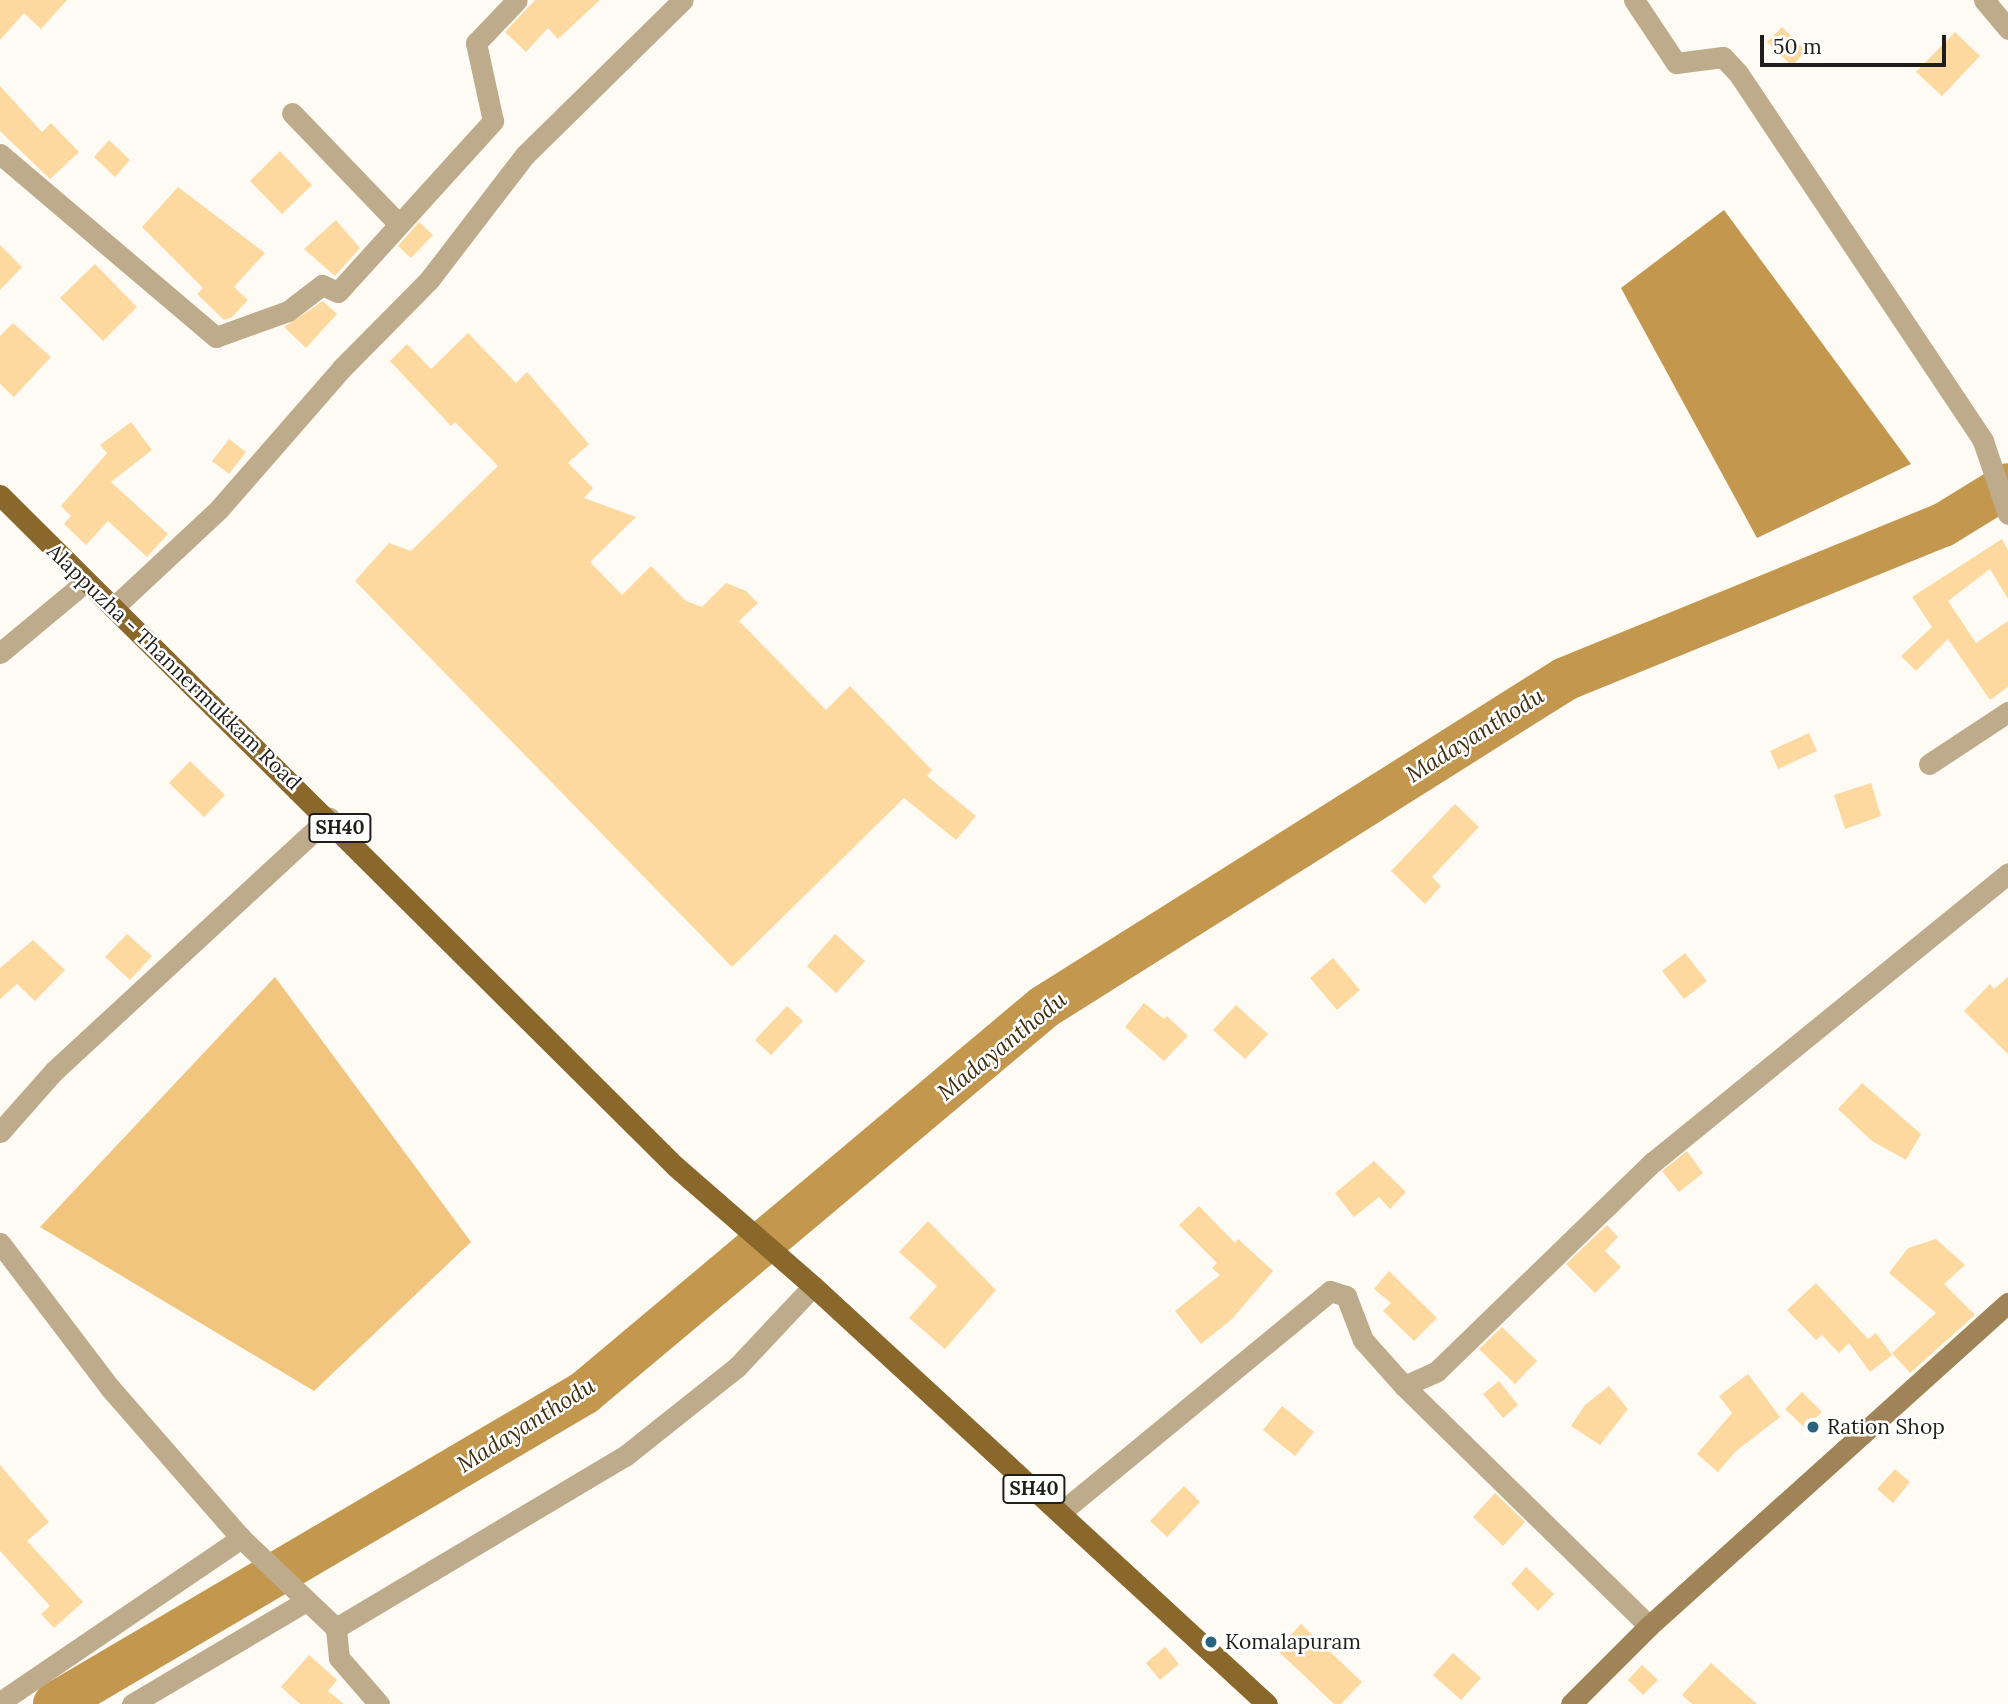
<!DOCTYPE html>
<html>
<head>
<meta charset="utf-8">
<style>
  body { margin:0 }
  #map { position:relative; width:2008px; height:1704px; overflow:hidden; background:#fefbf5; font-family:Lora,serif }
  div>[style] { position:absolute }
  .green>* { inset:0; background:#f1c57d }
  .water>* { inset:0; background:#c3984e }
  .river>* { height:44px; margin:-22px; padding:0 22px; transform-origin:22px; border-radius:22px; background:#c3984e }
  .building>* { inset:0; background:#fed99f }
  .minor>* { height:21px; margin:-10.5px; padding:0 10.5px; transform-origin:10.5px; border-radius:10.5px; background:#beab8c }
  .secondary>* { height:21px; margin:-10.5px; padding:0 10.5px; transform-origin:10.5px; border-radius:10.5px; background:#a08356 }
  .primary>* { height:21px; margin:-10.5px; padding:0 10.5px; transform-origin:10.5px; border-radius:10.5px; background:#8a672a }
  .dots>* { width:19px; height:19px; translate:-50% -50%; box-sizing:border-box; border:4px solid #fff; border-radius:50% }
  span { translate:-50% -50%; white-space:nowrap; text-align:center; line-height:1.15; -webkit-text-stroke:5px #fff; paint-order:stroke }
  .shield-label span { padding:2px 5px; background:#fff; border:2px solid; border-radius:5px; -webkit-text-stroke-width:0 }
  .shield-label { font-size:19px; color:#201e1b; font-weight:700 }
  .street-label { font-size:21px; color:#201e1b }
  .poi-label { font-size:21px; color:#201e1b }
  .left { translate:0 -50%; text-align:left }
  .water-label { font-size:23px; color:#412e0d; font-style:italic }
  .scale { position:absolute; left:1760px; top:35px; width:186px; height:32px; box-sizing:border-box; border:4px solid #201e1b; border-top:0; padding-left:9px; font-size:21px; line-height:24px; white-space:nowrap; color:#201e1b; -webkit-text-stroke:5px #fff; paint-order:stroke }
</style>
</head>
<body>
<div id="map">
  <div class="green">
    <div style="clip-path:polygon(275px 977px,471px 1242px,314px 1391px,40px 1227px)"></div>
  </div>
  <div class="water">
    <div style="clip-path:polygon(1724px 210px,1911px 464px,1757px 538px,1621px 288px)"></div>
  </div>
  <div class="river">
    <div style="left:55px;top:1704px;width:614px;rotate:-30.45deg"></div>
    <div style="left:584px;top:1393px;width:600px;rotate:-40deg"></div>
    <div style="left:1044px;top:1007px;width:616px;rotate:-32.19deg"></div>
    <div style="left:1565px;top:679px;width:408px;rotate:-22.2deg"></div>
    <div style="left:1943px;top:525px;width:76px;rotate:-31.6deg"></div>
  </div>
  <div class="building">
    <div style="clip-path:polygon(0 0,67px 0,41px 29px,24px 13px,0 40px)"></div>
    <div style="clip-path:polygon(535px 0,600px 0,558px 39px,548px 28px,526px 52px,505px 32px)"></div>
    <div style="clip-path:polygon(1782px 27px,1806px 51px,1792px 66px,1767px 42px)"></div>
    <div style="clip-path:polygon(1955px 32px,1980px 56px,1942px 96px,1916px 72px)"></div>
    <div style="clip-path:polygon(0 86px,42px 132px,51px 123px,79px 152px,50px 179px,0 131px)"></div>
    <div style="clip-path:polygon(109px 140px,130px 160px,115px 177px,94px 157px)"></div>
    <div style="clip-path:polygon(280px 151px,312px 185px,282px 214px,250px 181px)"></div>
    <div style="clip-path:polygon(178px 187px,265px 253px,234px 287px,248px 300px,231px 318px,224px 320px,197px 294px,203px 288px,142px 227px)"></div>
    <div style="clip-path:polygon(336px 220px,360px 248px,335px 276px,304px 249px)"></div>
    <div style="clip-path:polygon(419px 222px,433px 235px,411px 258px,398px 246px)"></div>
    <div style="clip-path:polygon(0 245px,22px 267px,0 290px)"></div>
    <div style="clip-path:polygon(95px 264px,137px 307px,103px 341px,60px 298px)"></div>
    <div style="clip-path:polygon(323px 301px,337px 314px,306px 348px,284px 327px)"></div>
    <div style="clip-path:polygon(13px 323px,51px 357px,14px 397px,0 384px,0 336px)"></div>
    <div style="clip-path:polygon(468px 333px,516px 383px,527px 372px,589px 444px,568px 463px,593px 488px,584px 498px,636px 517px,590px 562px,622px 595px,651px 566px,686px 601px,702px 607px,726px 583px,746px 591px,758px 603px,739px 621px,826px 710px,850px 686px,932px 770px,927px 776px,976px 816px,956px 840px,904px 798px,732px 967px,355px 581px,389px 543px,411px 551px,498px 466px,455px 422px,451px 426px,390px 361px,407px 344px,431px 369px)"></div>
    <div style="clip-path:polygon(131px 422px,152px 450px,111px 482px,168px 534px,147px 557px,108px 521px,86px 545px,64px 524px,71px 516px,61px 506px,107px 453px,100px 445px)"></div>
    <div style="clip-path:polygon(229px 439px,246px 452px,229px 474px,212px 461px)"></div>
    <div style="clip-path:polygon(2002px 539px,2008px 550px,2008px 599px,1990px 569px,1948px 601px,1976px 643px,2008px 621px,2008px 687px,1990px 700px,1948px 639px,1916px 671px,1901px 656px,1932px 627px,1912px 597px)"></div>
    <div style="clip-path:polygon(1809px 733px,1817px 751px,1778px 769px,1770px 751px)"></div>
    <div style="clip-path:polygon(190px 761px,225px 795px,204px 817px,169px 783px)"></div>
    <div style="clip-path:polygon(1871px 783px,1881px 816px,1845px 829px,1834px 795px)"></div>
    <div style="clip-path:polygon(1455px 804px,1479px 827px,1432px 877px,1441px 886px,1425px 904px,1391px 871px)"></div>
    <div style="clip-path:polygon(127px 934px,152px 956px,130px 980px,105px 957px)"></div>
    <div style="clip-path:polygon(835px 934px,865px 961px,836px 993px,807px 966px)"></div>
    <div style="clip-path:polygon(33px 940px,65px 970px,35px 1001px,17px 984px,0 999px,0 968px)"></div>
    <div style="clip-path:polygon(1685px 953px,1707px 981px,1684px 999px,1662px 971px)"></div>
    <div style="clip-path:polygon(1333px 958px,1360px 990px,1337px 1010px,1310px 978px)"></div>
    <div style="clip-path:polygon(2008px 977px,2008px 1054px,1964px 1011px,1990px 984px,1994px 989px)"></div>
    <div style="clip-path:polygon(1144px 1003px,1164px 1019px,1167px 1016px,1188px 1036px,1164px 1061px,1125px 1027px)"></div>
    <div style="clip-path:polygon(1236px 1005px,1268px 1034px,1245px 1059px,1213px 1030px)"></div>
    <div style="clip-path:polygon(787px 1006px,803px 1021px,771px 1055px,755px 1040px)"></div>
    <div style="clip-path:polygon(1862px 1083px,1921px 1134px,1906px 1160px,1872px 1141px,1838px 1109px)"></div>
    <div style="clip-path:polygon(1687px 1151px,1703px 1173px,1679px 1192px,1662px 1171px)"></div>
    <div style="clip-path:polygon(1374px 1161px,1406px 1192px,1390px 1209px,1379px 1197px,1354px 1217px,1335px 1193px)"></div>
    <div style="clip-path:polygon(1199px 1206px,1235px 1243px,1238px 1239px,1273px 1271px,1232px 1319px,1201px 1344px,1175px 1311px,1220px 1275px,1212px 1268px,1217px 1263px,1179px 1225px)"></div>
    <div style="clip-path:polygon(928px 1221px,996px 1290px,945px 1349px,909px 1318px,937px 1286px,899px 1252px)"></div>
    <div style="clip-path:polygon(1607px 1225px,1618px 1237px,1605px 1251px,1621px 1267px,1595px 1293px,1566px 1264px)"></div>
    <div style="clip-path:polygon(1936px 1239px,1965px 1265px,1944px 1284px,1975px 1315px,1910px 1373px,1892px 1353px,1936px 1313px,1889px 1273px,1908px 1248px)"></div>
    <div style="clip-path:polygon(1389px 1271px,1437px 1318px,1414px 1341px,1383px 1311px,1391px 1303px,1374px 1289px)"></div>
    <div style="clip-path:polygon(1816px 1283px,1868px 1339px,1876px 1333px,1892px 1355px,1870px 1372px,1849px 1343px,1839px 1353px,1822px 1335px,1816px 1340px,1787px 1310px)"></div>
    <div style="clip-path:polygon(1502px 1327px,1537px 1361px,1515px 1384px,1479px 1349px)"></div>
    <div style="clip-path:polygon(1748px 1374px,1780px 1417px,1735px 1452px,1718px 1472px,1697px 1454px,1732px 1413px,1719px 1396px)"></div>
    <div style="clip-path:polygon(1499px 1381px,1518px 1405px,1503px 1418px,1483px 1394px)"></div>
    <div style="clip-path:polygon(1609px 1386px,1628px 1409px,1600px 1445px,1571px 1426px,1585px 1405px)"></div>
    <div style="clip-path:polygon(1802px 1392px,1822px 1412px,1805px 1428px,1785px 1409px)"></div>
    <div style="clip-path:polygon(1282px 1406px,1314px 1432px,1295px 1456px,1263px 1430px)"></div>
    <div style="clip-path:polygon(0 1465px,49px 1522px,27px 1541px,83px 1602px,54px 1628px,41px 1614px,50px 1606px,0 1551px)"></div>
    <div style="clip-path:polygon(1895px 1469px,1910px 1482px,1893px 1503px,1877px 1489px)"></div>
    <div style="clip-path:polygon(1184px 1486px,1200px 1502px,1167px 1537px,1150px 1521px)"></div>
    <div style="clip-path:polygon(1495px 1493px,1525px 1522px,1503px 1546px,1473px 1517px)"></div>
    <div style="clip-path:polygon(1526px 1567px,1554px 1594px,1538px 1611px,1511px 1584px)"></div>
    <div style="clip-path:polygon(1301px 1624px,1362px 1682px,1341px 1704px,1334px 1704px,1277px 1650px)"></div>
    <div style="clip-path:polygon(1165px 1647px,1179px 1664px,1160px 1680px,1146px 1663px)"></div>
    <div style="clip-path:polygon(1453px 1653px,1481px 1678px,1461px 1700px,1433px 1675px)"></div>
    <div style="clip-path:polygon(309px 1655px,337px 1680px,328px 1691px,344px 1704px,300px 1704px,281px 1687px)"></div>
    <div style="clip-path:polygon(1711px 1663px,1757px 1704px,1692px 1704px,1682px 1695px)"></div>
    <div style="clip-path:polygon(1642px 1665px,1658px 1680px,1643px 1695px,1628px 1680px)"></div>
  </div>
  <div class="minor">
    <div style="left:1634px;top:0;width:76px;rotate:56.3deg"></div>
    <div style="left:1676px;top:63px;width:47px;rotate:-7.3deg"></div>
    <div style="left:1723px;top:57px;width:22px;rotate:47deg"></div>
    <div style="left:1738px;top:73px;width:442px;rotate:56.3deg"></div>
    <div style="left:1983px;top:441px;width:77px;rotate:71.1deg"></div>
    <div style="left:1984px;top:0;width:38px;rotate:50deg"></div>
    <div style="left:292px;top:113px;width:154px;rotate:46.1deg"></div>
    <div style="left:0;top:154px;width:283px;rotate:40.3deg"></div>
    <div style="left:216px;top:337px;width:77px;rotate:-19.9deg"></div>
    <div style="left:288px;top:311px;width:43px;rotate:-37.4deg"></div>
    <div style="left:322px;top:285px;width:17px;rotate:24deg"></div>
    <div style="left:338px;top:292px;width:231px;rotate:-47.8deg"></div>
    <div style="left:493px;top:121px;width:80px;rotate:-102.3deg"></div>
    <div style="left:476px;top:43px;width:59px;rotate:-46.4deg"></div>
    <div style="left:113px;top:608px;width:145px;rotate:-43deg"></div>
    <div style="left:219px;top:509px;width:186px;rotate:-48.9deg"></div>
    <div style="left:341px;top:369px;width:125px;rotate:-45.3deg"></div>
    <div style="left:429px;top:280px;width:158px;rotate:-52.5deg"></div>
    <div style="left:525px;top:155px;width:221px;rotate:-44.5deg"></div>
    <div style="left:0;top:653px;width:109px;rotate:-39.8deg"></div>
    <div style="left:1929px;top:764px;width:95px;rotate:-33.4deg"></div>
    <div style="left:0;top:1132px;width:81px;rotate:-48.5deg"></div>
    <div style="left:54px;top:1071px;width:374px;rotate:-42.7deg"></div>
    <div style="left:0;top:1243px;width:183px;rotate:52.8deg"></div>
    <div style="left:111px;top:1389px;width:198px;rotate:48.9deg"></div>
    <div style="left:241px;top:1538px;width:131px;rotate:43.5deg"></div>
    <div style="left:1404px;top:1386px;width:343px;rotate:44.4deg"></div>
    <div style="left:1060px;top:1513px;width:350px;rotate:-39.4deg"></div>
    <div style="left:1330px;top:1291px;width:17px;rotate:17deg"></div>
    <div style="left:1346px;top:1296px;width:47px;rotate:68.9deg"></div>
    <div style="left:1363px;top:1340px;width:62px;rotate:48.3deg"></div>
    <div style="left:1404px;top:1386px;width:36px;rotate:-24deg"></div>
    <div style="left:1437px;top:1371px;width:301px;rotate:-44.1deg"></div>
    <div style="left:1653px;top:1162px;width:458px;rotate:-39.1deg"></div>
    <div style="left:0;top:1702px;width:292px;rotate:-34.2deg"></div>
    <div style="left:132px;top:1704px;width:202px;rotate:-30.6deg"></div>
    <div style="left:379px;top:1704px;width:61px;rotate:-131deg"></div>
    <div style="left:339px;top:1658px;width:30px;rotate:-96deg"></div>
    <div style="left:336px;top:1628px;width:336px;rotate:-30.8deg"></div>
    <div style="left:625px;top:1456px;width:143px;rotate:-38.5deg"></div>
    <div style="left:737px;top:1367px;width:111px;rotate:-46.8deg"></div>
  </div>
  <div class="secondary">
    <div style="left:1571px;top:1704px;width:110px;rotate:-45deg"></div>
    <div style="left:1649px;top:1626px;width:483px;rotate:-42deg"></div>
  </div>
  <div class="primary">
    <div style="left:0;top:495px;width:952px;rotate:44.83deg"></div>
    <div style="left:675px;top:1166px;width:183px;rotate:41deg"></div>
    <div style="left:813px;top:1286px;width:617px;rotate:42.64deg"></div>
  </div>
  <div class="dots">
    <div style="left:1813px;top:1427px;background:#29647c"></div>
    <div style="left:1211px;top:1642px;background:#29647c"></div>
  </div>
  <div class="shield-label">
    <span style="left:340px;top:828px">SH40</span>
    <span style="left:1034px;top:1489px">SH40</span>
  </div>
  <div class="street-label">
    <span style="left:174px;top:667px;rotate:44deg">Alappuzha - Thannermukkam Road</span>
  </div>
  <div class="poi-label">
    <span class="left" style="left:1827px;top:1427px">Ration Shop</span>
    <span class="left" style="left:1225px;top:1642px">Komalapuram</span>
  </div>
  <div class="water-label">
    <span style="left:1475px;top:735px;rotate:-32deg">Madayanthodu</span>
    <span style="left:1002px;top:1046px;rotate:-39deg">Madayanthodu</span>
    <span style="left:526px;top:1425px;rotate:-32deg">Madayanthodu</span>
  </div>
  <div class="scale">50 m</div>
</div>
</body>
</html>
